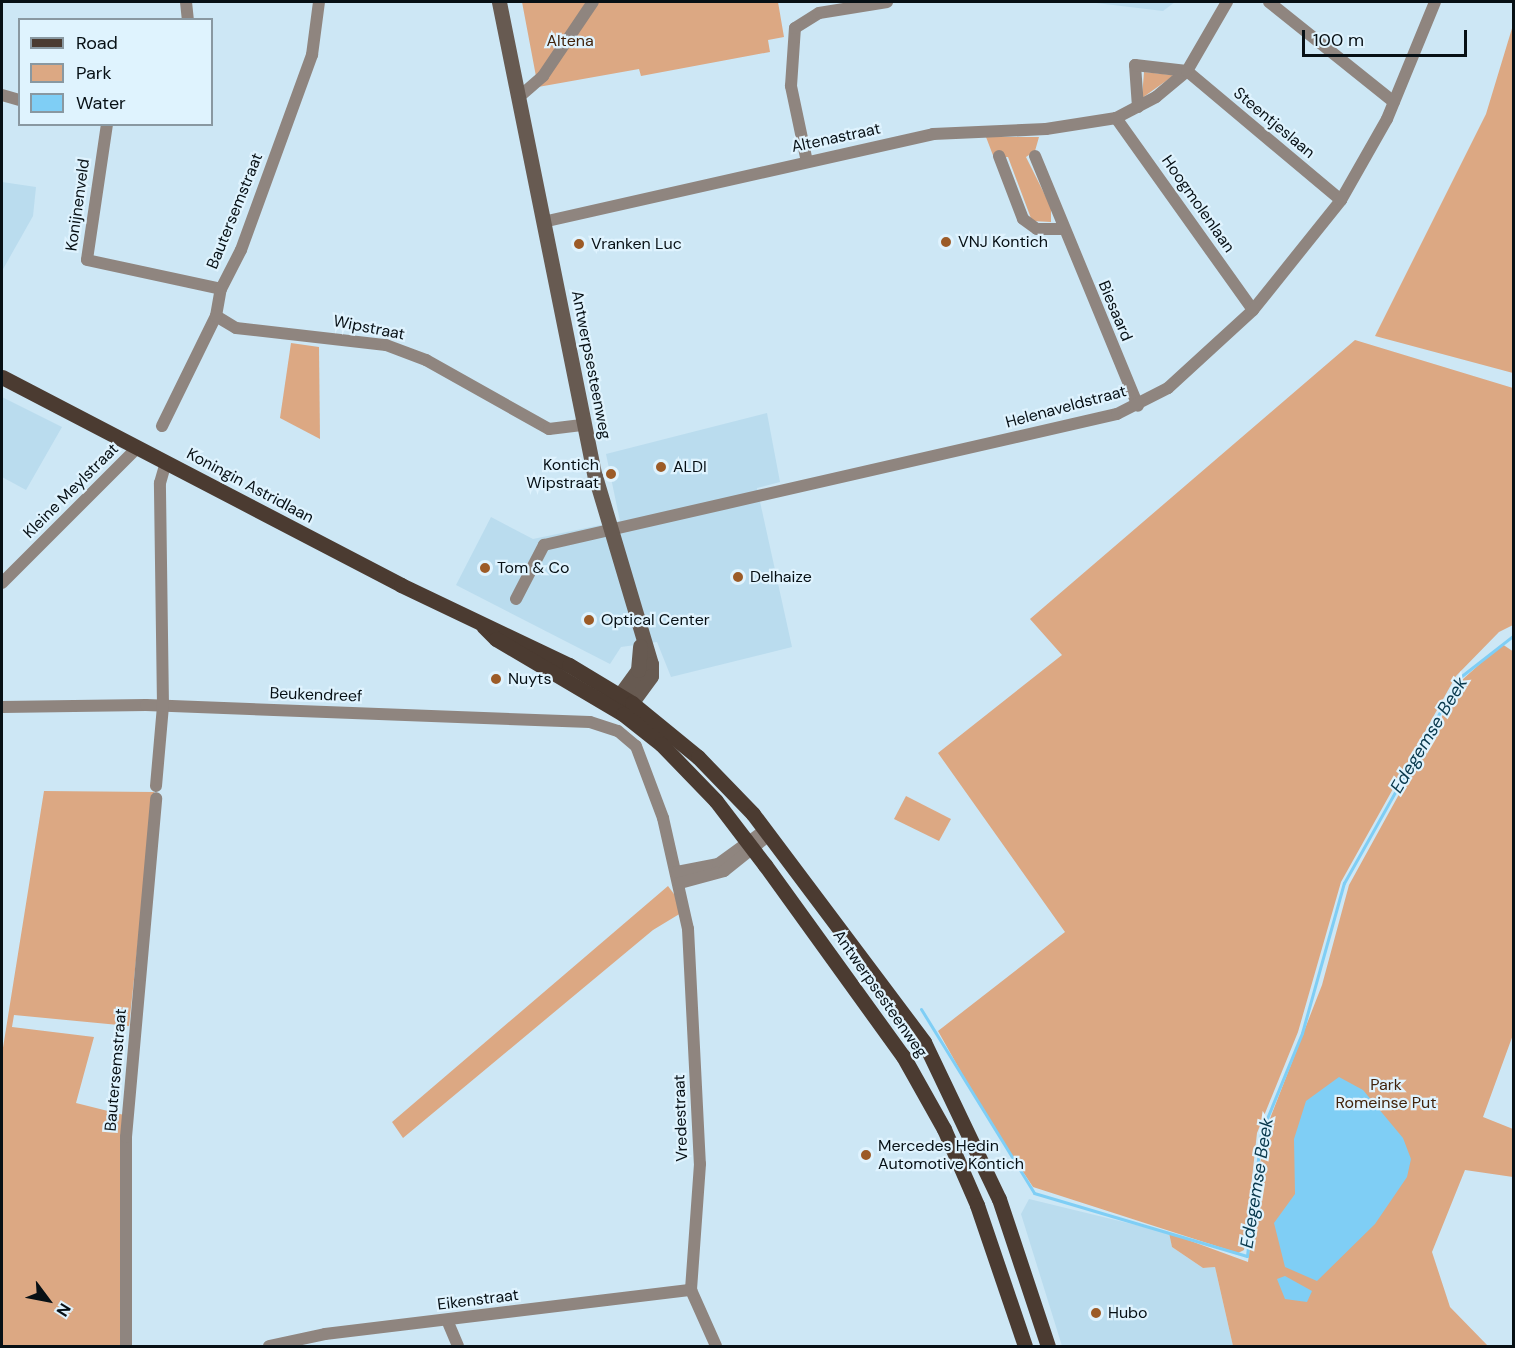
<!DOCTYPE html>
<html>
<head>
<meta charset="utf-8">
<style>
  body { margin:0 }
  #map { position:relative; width:1515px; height:1348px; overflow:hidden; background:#cde7f5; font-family:"DM Sans",sans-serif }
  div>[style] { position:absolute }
  .built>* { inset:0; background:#badcee }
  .green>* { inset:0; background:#dca883 }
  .water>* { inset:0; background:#7fcef5 }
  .stream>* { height:3px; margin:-1.5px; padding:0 1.5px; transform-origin:1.5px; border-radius:1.5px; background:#7fcef5 }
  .street>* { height:12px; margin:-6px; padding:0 6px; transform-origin:6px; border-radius:6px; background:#8f857f }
  .secondary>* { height:15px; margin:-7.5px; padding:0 7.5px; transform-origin:7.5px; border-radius:7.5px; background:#675a51 }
  .primary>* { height:15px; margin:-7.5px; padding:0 7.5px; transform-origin:7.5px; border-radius:7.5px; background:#4b3b31 }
  .dots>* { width:16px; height:16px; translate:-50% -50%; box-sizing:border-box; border:3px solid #dff3fe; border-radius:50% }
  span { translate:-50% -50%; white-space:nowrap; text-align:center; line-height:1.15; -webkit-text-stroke:4.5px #dff3fe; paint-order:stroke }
  .park-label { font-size:16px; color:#42230b }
  .street-label { font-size:16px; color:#071015 }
  .poi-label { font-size:16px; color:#071015 }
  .left { translate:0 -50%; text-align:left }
  .right { translate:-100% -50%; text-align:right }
  .water-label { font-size:18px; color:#08384c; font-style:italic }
  .frame { position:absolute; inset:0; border:3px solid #071015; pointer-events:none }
  .legend { position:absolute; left:18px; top:18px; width:195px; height:108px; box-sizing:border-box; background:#dff3fe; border:2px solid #8998a1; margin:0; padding:8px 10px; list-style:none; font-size:18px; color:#071015 }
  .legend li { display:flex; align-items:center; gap:12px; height:30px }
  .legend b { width:30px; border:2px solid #8998a1 }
  .north { position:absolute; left:18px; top:1270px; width:60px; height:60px; -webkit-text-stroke:4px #dff3fe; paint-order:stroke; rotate:122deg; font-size:16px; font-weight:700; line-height:24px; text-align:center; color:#071015 }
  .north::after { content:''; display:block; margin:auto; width:21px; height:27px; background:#071015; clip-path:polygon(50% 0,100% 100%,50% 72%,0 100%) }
  .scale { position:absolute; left:1302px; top:30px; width:165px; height:27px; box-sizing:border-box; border:3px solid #071015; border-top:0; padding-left:8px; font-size:18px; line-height:21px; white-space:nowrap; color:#071015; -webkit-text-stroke:4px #dff3fe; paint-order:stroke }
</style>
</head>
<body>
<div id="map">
  <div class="built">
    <div style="clip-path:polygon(1088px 2px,1175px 2px,1163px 11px)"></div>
    <div style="clip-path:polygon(2px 182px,36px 187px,33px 216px,2px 271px)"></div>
    <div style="clip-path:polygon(2px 397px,62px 427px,26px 490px,2px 477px)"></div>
    <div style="clip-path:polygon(767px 413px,780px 482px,757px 488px,792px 647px,671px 677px,657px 642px,621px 647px,610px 664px,456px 585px,491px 517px,533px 539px,620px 521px,606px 454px)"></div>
    <div style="clip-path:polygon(1029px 1199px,1169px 1233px,1172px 1247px,1203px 1268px,1215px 1267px,1233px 1346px,1062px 1346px,1021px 1214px)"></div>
  </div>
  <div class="green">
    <div style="clip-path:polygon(522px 2px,778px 2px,784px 37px,768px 40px,770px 52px,641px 76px,639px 69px,538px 87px)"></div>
    <div style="clip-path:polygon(1513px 25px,1514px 373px,1513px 373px,1375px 336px,1486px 114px)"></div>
    <div style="clip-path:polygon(1144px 72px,1172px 75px,1173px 76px,1142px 98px)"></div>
    <div style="clip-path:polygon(986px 137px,1039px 137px,1035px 151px,1026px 157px,1051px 207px,1051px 222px,1032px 221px,1008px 157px,994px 158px)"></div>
    <div style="clip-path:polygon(1355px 340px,1513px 388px,1513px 625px,1499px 632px,1456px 676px,1341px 882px,1298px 1032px,1257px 1133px,1244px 1250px,1238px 1253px,1033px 1187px,983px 1111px,938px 1031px,1065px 932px,938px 753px,1062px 655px,1030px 619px)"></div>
    <div style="clip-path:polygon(291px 343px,319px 347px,320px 439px,280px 418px)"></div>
    <div style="clip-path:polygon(1502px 644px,1514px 652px,1514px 1032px,1483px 1117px,1513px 1129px,1513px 1177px,1465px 1170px,1432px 1252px,1450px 1307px,1488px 1346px,1233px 1346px,1215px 1267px,1203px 1268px,1172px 1247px,1169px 1233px,1248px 1262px,1264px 1134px,1322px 985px,1349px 885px,1462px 680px)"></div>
    <div style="clip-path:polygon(44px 791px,154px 792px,129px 1026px,14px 1015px,12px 1027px,94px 1037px,76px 1103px,124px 1115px,121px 1346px,2px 1346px,2px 1054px)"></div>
    <div style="clip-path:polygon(906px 796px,951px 819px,939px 841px,894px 819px)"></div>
    <div style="clip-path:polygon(668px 886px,686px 910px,653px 930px,403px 1138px,392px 1122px)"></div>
  </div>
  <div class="water">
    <div style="clip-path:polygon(1339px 1077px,1363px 1090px,1403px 1138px,1411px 1159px,1407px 1177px,1375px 1224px,1317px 1281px,1285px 1267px,1274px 1223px,1295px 1194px,1294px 1139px,1306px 1101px)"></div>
    <div style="clip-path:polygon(1285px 1276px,1312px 1291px,1307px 1302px,1285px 1299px,1277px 1279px)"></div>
  </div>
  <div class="stream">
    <div style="left:921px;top:1009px;width:216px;rotate:58.4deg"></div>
    <div style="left:1034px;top:1193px;width:222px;rotate:16.5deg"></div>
    <div style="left:1247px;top:1256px;width:124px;rotate:-83.5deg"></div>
    <div style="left:1261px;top:1133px;width:108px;rotate:-67.7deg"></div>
    <div style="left:1302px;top:1033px;width:156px;rotate:-74.4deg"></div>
    <div style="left:1344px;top:883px;width:235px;rotate:-60.7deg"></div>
    <div style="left:1459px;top:678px;width:70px;rotate:-38deg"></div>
  </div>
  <div class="street">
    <div style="left:186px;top:2px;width:18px;rotate:84deg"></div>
    <div style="left:1269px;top:2px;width:160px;rotate:38.7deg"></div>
    <div style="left:2px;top:95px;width:19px;rotate:16deg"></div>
    <div style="left:519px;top:97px;width:32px;rotate:-41deg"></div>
    <div style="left:543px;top:76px;width:89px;rotate:-56deg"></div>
    <div style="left:1138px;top:107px;width:42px;rotate:-94.1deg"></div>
    <div style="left:1135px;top:65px;width:52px;rotate:6.6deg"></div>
    <div style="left:1187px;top:71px;width:201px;rotate:40deg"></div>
    <div style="left:1116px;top:118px;width:236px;rotate:54.5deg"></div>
    <div style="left:107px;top:124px;width:137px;rotate:98.4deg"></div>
    <div style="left:87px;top:260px;width:137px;rotate:12.2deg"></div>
    <div style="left:999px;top:156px;width:67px;rotate:69.1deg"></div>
    <div style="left:1023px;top:219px;width:17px;rotate:36deg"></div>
    <div style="left:1037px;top:229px;width:26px"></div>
    <div style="left:1035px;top:156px;width:270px;rotate:67.6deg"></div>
    <div style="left:807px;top:162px;width:78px;rotate:-101.9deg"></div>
    <div style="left:791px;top:86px;width:58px;rotate:-86.1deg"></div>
    <div style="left:795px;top:28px;width:28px;rotate:-32deg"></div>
    <div style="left:819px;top:13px;width:69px;rotate:-9.2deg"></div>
    <div style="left:543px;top:222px;width:400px;rotate:-12.7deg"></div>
    <div style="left:933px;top:134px;width:113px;rotate:-2.5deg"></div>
    <div style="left:1046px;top:129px;width:71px;rotate:-8.9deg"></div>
    <div style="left:1116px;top:118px;width:45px;rotate:-27.7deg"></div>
    <div style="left:1156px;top:97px;width:40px;rotate:-40deg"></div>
    <div style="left:1187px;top:71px;width:80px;rotate:-59.9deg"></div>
    <div style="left:216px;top:316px;width:23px;rotate:31deg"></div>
    <div style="left:236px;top:328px;width:151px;rotate:6.5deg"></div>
    <div style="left:386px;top:345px;width:43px;rotate:20.6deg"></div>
    <div style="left:426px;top:360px;width:141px;rotate:29.3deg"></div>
    <div style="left:549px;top:429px;width:35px;rotate:-7deg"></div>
    <div style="left:162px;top:426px;width:123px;rotate:-63.9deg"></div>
    <div style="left:216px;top:316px;width:27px;rotate:-80deg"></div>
    <div style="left:221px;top:289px;width:44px;rotate:-62.9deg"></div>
    <div style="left:241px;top:250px;width:208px;rotate:-70deg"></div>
    <div style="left:312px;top:55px;width:53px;rotate:-82.5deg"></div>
    <div style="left:2px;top:583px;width:192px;rotate:-45deg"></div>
    <div style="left:516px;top:599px;width:61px;rotate:-62.6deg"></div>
    <div style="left:544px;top:545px;width:588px;rotate:-12.88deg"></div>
    <div style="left:1117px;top:414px;width:57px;rotate:-27deg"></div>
    <div style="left:1168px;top:388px;width:115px;rotate:-42.5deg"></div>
    <div style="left:1253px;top:310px;width:141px;rotate:-51.3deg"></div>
    <div style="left:1341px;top:200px;width:93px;rotate:-60.4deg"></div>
    <div style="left:1387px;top:119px;width:126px;rotate:-67.7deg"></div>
    <div style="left:2px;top:707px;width:144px;rotate:-0.8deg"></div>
    <div style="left:146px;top:705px;width:444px;rotate:2.2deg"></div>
    <div style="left:590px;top:722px;width:29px;rotate:18deg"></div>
    <div style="left:618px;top:731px;width:23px;rotate:40deg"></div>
    <div style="left:636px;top:746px;width:77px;rotate:69.4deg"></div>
    <div style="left:663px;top:818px;width:114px;rotate:77.3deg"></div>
    <div style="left:688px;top:929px;width:235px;rotate:87.1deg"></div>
    <div style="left:700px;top:1164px;width:126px;rotate:94.1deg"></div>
    <div style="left:691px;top:1290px;width:61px;rotate:65.9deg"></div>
    <div style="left:156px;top:786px;width:80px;rotate:-85deg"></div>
    <div style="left:163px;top:706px;width:223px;rotate:-90.8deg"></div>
    <div style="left:160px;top:483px;width:22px;rotate:-74deg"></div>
    <div style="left:677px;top:872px;width:42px;rotate:-11deg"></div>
    <div style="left:718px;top:864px;width:58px;rotate:-35.9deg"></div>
    <div style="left:680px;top:883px;width:46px;rotate:-15.3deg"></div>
    <div style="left:724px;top:871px;width:58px;rotate:-38.7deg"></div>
    <div style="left:447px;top:1320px;width:28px;rotate:67deg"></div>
    <div style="left:126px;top:1346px;width:209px;rotate:-90deg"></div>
    <div style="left:126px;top:1137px;width:340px;rotate:-84.9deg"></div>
    <div style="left:269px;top:1346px;width:57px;rotate:-12.1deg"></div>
    <div style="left:325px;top:1334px;width:369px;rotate:-6.9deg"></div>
  </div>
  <div class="secondary">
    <div style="left:499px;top:2px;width:484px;rotate:78.6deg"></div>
    <div style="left:595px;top:476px;width:196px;rotate:73.4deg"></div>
    <div style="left:651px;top:664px;width:12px;rotate:90deg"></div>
    <div style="left:651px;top:676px;width:46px;rotate:126.1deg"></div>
    <div style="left:612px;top:706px;width:44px;rotate:-54.2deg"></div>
    <div style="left:638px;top:670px;width:24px;rotate:-85deg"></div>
  </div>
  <div class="primary">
    <div style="left:2px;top:377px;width:450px;rotate:27.5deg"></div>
    <div style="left:401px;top:585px;width:186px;rotate:25.5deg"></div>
    <div style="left:569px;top:665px;width:74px;rotate:31.1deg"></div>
    <div style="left:632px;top:703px;width:85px;rotate:39.3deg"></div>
    <div style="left:698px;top:757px;width:79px;rotate:46deg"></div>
    <div style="left:753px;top:814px;width:285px;rotate:53.1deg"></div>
    <div style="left:924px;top:1042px;width:174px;rotate:64.5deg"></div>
    <div style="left:999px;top:1199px;width:155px;rotate:71.6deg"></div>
    <div style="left:483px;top:626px;width:18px;rotate:45deg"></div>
    <div style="left:496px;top:639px;width:147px;rotate:30.6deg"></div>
    <div style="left:623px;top:714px;width:48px;rotate:38.3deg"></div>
    <div style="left:661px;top:744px;width:79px;rotate:46deg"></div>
    <div style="left:716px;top:801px;width:81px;rotate:52.6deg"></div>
    <div style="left:765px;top:865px;width:236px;rotate:54.2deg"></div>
    <div style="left:903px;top:1056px;width:84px;rotate:60.7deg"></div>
    <div style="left:944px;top:1129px;width:83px;rotate:66.5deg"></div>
    <div style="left:977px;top:1205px;width:149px;rotate:71.2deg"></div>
  </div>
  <div class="dots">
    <div style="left:946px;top:242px;background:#9c5b27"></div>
    <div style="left:579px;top:244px;background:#9c5b27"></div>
    <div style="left:661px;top:467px;background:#9c5b27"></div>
    <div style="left:611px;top:474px;background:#9c5b27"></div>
    <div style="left:485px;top:568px;background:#9c5b27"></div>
    <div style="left:738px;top:577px;background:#9c5b27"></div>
    <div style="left:589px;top:620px;background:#9c5b27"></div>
    <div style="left:496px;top:679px;background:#9c5b27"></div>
    <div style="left:866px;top:1155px;background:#9c5b27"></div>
    <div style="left:1096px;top:1313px;background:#9c5b27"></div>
  </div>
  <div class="park-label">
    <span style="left:570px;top:41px">Altena</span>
    <span style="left:1386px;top:1094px">Park<br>Romeinse Put</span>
  </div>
  <div class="street-label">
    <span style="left:1274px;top:123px;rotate:40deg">Steentjeslaan</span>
    <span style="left:836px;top:138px;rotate:-12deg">Altenastraat</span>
    <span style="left:1198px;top:204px;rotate:55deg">Hoogmolenlaan</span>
    <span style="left:78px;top:205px;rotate:-82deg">Konijnenveld</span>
    <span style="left:235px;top:211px;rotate:-68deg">Bautersemstraat</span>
    <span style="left:1115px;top:311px;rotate:67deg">Biesaard</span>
    <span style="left:369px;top:328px;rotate:11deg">Wipstraat</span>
    <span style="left:591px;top:365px;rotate:79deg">Antwerpsesteenweg</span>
    <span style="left:1066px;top:407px;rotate:-15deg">Helenaveldstraat</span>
    <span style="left:250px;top:486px;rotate:28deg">Koningin Astridlaan</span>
    <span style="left:71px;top:491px;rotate:-45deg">Kleine Meylstraat</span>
    <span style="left:316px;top:695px;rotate:2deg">Beukendreef</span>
    <span style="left:880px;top:994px;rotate:55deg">Antwerpsesteenweg</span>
    <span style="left:116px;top:1070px;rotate:-85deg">Bautersemstraat</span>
    <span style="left:681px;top:1118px;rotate:-92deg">Vredestraat</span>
    <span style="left:478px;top:1300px;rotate:-7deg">Eikenstraat</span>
  </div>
  <div class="poi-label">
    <span class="left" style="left:958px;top:242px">VNJ Kontich</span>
    <span class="left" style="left:591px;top:244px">Vranken Luc</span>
    <span class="right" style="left:599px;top:474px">Kontich<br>Wipstraat</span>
    <span class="left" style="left:673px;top:467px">ALDI</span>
    <span class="left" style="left:497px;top:568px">Tom &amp; Co</span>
    <span class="left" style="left:750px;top:577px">Delhaize</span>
    <span class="left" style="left:601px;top:620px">Optical Center</span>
    <span class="left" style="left:508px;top:679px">Nuyts</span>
    <span class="left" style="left:878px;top:1155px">Mercedes Hedin<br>Automotive Kontich</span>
    <span class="left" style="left:1108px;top:1313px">Hubo</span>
  </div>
  <div class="water-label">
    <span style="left:1429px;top:735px;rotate:-59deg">Edegemse Beek</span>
    <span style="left:1257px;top:1183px;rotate:-81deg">Edegemse Beek</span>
  </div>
  <div class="frame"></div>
  <ul class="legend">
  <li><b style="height:8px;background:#4b3b31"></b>Road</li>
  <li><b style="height:16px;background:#dca883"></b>Park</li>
  <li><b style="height:16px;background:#7fcef5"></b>Water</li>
  </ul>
  <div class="north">N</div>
  <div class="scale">100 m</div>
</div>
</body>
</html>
